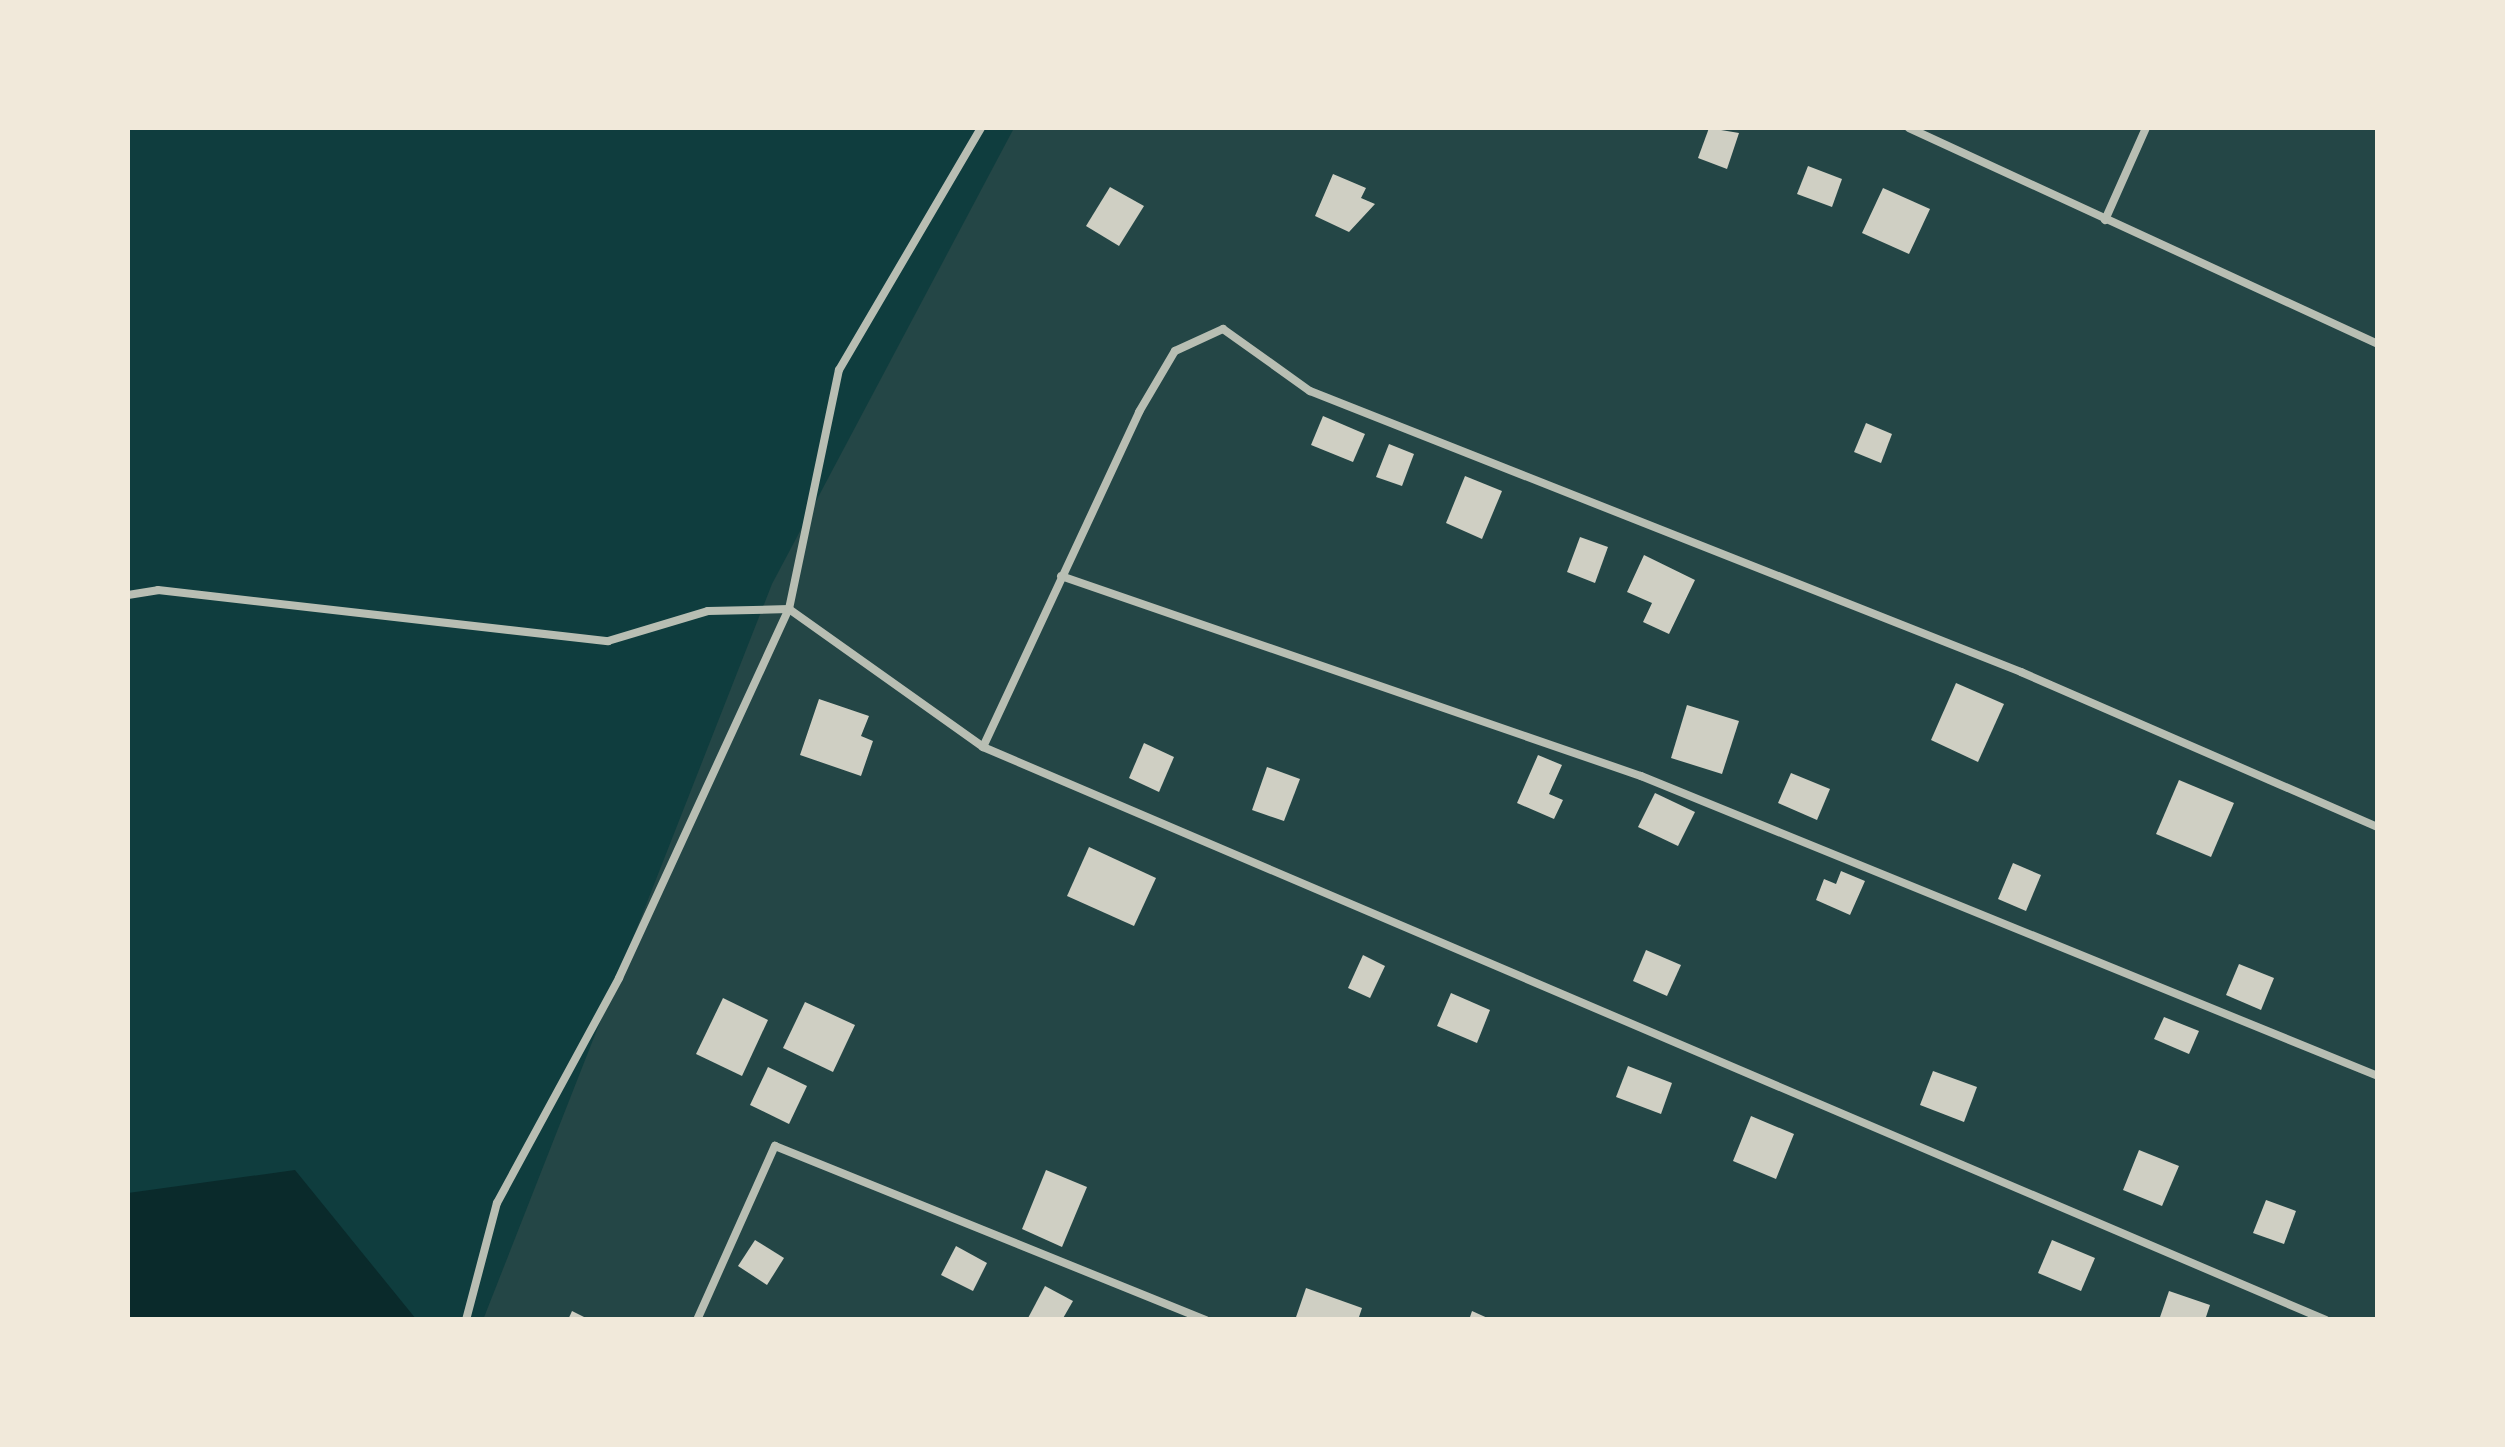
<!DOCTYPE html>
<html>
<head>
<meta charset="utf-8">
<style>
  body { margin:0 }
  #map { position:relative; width:2505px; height:1447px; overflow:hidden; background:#0f3d3e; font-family:Helvetica,sans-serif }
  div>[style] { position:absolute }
  .green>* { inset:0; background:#244646 }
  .water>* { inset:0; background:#0a2a2b }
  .building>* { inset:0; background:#cfcfc3 }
  .service>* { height:8px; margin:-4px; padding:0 4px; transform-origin:4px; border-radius:4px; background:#b8beb3 }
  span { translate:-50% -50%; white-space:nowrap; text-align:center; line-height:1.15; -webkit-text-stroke:8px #f1e9da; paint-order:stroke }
  .frame { position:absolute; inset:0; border:130px solid #f1e9da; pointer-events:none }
</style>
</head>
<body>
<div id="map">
  <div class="green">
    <div style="clip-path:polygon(1014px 128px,2377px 128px,2377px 1319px,483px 1320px,772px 584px)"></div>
  </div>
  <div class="water">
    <div style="clip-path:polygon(295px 1170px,416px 1319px,128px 1319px,128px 1193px)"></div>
  </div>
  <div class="building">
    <div style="clip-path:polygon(1709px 128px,1739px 133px,1727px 169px,1698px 158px)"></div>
    <div style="clip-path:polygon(1808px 166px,1842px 179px,1832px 207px,1797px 194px)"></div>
    <div style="clip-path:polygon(1333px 174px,1366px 188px,1361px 198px,1375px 204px,1349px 232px,1315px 216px)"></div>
    <div style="clip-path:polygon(1110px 187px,1144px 206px,1119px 246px,1086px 226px)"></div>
    <div style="clip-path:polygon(1883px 188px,1930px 209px,1909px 254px,1862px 233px)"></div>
    <div style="clip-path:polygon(1323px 416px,1365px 434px,1353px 462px,1311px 445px)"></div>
    <div style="clip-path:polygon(1866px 423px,1892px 434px,1881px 463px,1854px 452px)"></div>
    <div style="clip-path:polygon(1389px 444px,1414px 454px,1402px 486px,1376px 477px)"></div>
    <div style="clip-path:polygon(1465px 476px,1502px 491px,1482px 539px,1446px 523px)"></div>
    <div style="clip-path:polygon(1580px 537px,1608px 547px,1595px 583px,1567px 572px)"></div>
    <div style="clip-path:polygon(1644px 555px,1695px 580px,1669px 634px,1643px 622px,1652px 603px,1627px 592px)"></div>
    <div style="clip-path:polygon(1956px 683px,2004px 704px,1978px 762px,1931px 740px)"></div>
    <div style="clip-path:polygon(819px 699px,869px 716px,861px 736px,873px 741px,861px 776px,800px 755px)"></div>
    <div style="clip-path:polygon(1687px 705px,1739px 721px,1722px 774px,1671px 758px)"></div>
    <div style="clip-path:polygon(1144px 743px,1174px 757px,1159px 792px,1129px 778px)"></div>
    <div style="clip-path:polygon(1538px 755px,1562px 765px,1549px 794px,1563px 800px,1554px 819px,1517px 803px)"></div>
    <div style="clip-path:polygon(1267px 767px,1300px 779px,1284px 821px,1252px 810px)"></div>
    <div style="clip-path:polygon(1791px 773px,1830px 789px,1817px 820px,1778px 803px)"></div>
    <div style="clip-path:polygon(2179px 780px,2234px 803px,2211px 857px,2156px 834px)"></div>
    <div style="clip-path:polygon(1655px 793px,1695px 812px,1678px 846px,1638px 827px)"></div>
    <div style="clip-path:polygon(1089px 847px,1156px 878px,1134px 926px,1067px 896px)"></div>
    <div style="clip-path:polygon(2013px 863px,2041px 875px,2026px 911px,1998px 899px)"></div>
    <div style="clip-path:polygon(1841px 871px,1865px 881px,1850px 915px,1816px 900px,1824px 879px,1836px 884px)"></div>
    <div style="clip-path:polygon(1646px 950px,1681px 965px,1667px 996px,1633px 981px)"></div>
    <div style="clip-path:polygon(1363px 955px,1385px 966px,1370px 998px,1348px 988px)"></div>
    <div style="clip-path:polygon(2239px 964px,2274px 978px,2261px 1010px,2226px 995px)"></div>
    <div style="clip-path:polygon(1451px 993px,1490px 1010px,1477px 1043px,1437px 1026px)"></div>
    <div style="clip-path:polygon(723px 998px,768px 1020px,742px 1076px,696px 1054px)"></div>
    <div style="clip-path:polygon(805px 1002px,855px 1025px,833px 1072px,783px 1048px)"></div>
    <div style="clip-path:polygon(2164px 1017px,2199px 1031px,2189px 1054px,2154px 1039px)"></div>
    <div style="clip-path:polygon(1628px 1066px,1672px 1083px,1661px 1114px,1616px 1097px)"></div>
    <div style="clip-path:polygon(768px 1067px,807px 1086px,789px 1124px,750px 1105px)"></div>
    <div style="clip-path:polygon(1933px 1071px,1977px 1087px,1964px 1122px,1920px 1105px)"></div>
    <div style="clip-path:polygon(1751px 1116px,1794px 1134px,1776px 1179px,1733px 1161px)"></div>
    <div style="clip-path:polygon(2139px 1150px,2179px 1166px,2162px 1206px,2123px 1190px)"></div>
    <div style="clip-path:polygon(1046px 1170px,1087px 1187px,1062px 1247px,1022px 1229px)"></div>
    <div style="clip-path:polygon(2266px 1200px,2296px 1211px,2284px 1244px,2253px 1233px)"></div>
    <div style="clip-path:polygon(755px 1240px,784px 1258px,767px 1285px,738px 1266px)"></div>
    <div style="clip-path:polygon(2052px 1240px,2095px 1258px,2081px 1291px,2038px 1273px)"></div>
    <div style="clip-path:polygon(956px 1246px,987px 1263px,973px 1291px,941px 1275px)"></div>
    <div style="clip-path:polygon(1045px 1286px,1073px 1301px,1062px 1320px,1027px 1320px)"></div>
    <div style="clip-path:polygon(1306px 1288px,1362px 1308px,1358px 1320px,1295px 1320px)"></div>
    <div style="clip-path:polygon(2169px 1291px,2210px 1305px,2205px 1320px,2159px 1320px)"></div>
    <div style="clip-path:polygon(572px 1311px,590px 1320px,568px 1320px)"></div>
    <div style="clip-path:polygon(1472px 1311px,1492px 1320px,1469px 1320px)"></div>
  </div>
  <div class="service">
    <div style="left:1909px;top:128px;width:516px;rotate:24.73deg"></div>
    <div style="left:2105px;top:220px;width:101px;rotate:-66deg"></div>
    <div style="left:1061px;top:576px;width:614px;rotate:19.03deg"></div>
    <div style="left:1641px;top:776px;width:796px;rotate:22.15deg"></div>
    <div style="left:128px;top:595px;width:30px;rotate:-9deg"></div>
    <div style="left:158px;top:590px;width:453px;rotate:6.5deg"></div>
    <div style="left:608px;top:641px;width:104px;rotate:-16.7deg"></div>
    <div style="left:708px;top:611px;width:81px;rotate:-1.4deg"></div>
    <div style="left:789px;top:609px;width:238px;rotate:35.4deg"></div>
    <div style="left:983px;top:747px;width:1460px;rotate:23.11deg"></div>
    <div style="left:983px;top:747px;width:370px;rotate:-65deg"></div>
    <div style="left:1139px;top:412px;width:71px;rotate:-59.5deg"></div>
    <div style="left:1175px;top:351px;width:53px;rotate:-24.6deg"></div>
    <div style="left:1223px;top:329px;width:107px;rotate:35.5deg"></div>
    <div style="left:1310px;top:391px;width:765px;rotate:21.56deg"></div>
    <div style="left:2021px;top:672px;width:389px;rotate:23.5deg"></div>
    <div style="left:466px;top:1320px;width:121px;rotate:-75.2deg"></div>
    <div style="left:497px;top:1203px;width:256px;rotate:-61.5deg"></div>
    <div style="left:619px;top:978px;width:406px;rotate:-65.3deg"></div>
    <div style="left:789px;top:609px;width:244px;rotate:-78.2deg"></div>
    <div style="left:839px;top:370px;width:281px;rotate:-59.6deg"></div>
    <div style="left:697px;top:1320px;width:191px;rotate:-65.9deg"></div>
    <div style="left:775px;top:1146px;width:465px;rotate:22deg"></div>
  </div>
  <div class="frame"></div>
</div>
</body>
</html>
